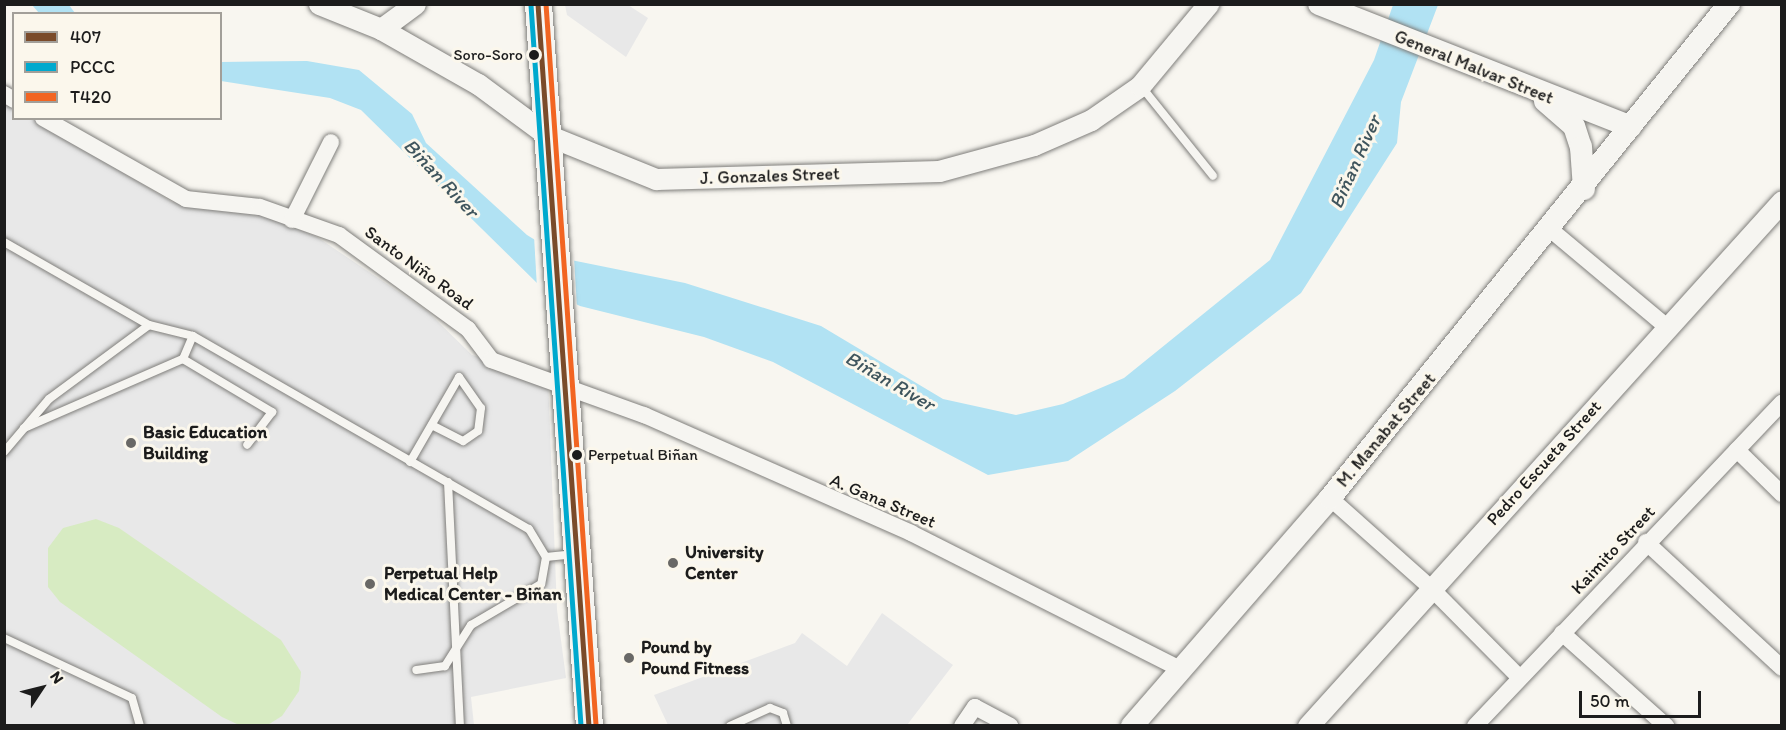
<!DOCTYPE html>
<html>
<head>
<meta charset="utf-8">
<style>
  body { margin:0 }
  #map { position:relative; width:1786px; height:730px; overflow:hidden; background:#f8f6f0; font-family:Itim,sans-serif }
  div>[style] { position:absolute }
  .built>* { inset:0; background:#e8e8e8 }
  .green>* { inset:0; background:#d7ebc2 }
  .water>* { inset:0; background:#b1e2f3 }
  .pier>* { inset:0; background:#f8f6f0 }
  .roads { filter:drop-shadow(0 0 2px #7f7e7b) drop-shadow(0 0 2px #7f7e7b) }
  .service>* { height:8px; margin:-4px; padding:0 4px; transform-origin:4px; border-radius:4px; background:#f6f5f1 }
  .minor>* { height:16px; margin:-8px; padding:0 8px; transform-origin:8px; border-radius:8px; background:#f6f5f1 }
  .tertiary>* { height:21px; margin:-10.5px; padding:0 10.5px; transform-origin:10.5px; border-radius:10.5px; background:#f6f5f1 }
  .secondary>* { height:22px; margin:-11px; padding:0 11px; transform-origin:11px; border-radius:11px; background:#f6f5f1 }
  .trunk>* { height:27px; margin:-13.5px; padding:0 13.5px; transform-origin:13.5px; border-radius:13.5px; background:#f6f5f1 }
  .bus-1>* { height:4.5px; margin:-2.25px; padding:0 2.25px; transform-origin:2.25px; border-radius:2.25px; background:#7a4b2a }
  .bus-2>* { height:4.5px; margin:-2.25px; padding:0 2.25px; transform-origin:2.25px; border-radius:2.25px; background:#00a9ce }
  .bus-3>* { height:4.5px; margin:-2.25px; padding:0 2.25px; transform-origin:2.25px; border-radius:2.25px; background:#f26522 }
  .dots>* { width:16px; height:16px; translate:-50% -50%; box-sizing:border-box; border:3px solid #fbf7ec; border-radius:50% }
  span { translate:-50% -50%; white-space:nowrap; text-align:center; line-height:1.15; -webkit-text-stroke:6px #fbf7ec; paint-order:stroke }
  .bus-label { font-size:16px; color:#1c1c1c }
  .right { translate:-100% -50%; text-align:right }
  .left { translate:0 -50%; text-align:left }
  .street-label { font-size:18px; color:#1c1c1c }
  .poi-label { font-size:18px; color:#1c1c1c; font-weight:700 }
  .water-label { font-size:20px; color:#3f555d; font-style:italic }
  .frame { position:absolute; inset:0; border:6px solid #1c1c1c; pointer-events:none }
  .legend { position:absolute; left:12px; top:12px; width:210px; height:108px; box-sizing:border-box; background:#fbf7ec; border:2px solid #a29f99; margin:0; padding:8px 10px; list-style:none; font-size:18px; color:#1c1c1c }
  .legend li { display:flex; align-items:center; gap:12px; height:30px }
  .legend b { width:30px; border:2px solid #a29f99 }
  .north { position:absolute; left:12px; top:658px; width:60px; height:60px; -webkit-text-stroke:4px #fbf7ec; paint-order:stroke; rotate:55deg; font-size:16px; font-weight:700; line-height:24px; text-align:center; color:#1c1c1c }
  .north::after { content:''; display:block; margin:auto; width:21px; height:27px; background:#1c1c1c; clip-path:polygon(50% 0,100% 100%,50% 72%,0 100%) }
  .scale { position:absolute; left:1579px; top:691px; width:122px; height:27px; box-sizing:border-box; border:3px solid #1c1c1c; border-top:0; padding-left:8px; font-size:18px; line-height:21px; white-space:nowrap; color:#1c1c1c; -webkit-text-stroke:4px #fbf7ec; paint-order:stroke }
</style>
</head>
<body>
<div id="map">
  <div class="built">
    <div style="clip-path:polygon(565px 5px,628px 5px,648px 18px,626px 57px,567px 15px)"></div>
    <div style="clip-path:polygon(4px 99px,13px 105px,14px 118px,34px 119px,172px 202px,250px 209px,317px 237px,427px 311px,472px 355px,548px 378px,557px 610px,566px 678px,471px 697px,474px 725px,5px 725px)"></div>
    <div style="clip-path:polygon(882px 613px,953px 665px,907px 725px,668px 725px,654px 695px,795px 643px,802px 633px,847px 666px)"></div>
  </div>
  <div class="green">
    <div style="clip-path:polygon(96px 519px,119px 528px,281px 640px,301px 672px,299px 691px,282px 716px,266px 726px,239px 725px,222px 717px,60px 602px,48px 587px,48px 548px,63px 528px)"></div>
  </div>
  <div class="water">
    <div style="clip-path:polygon(32px 5px,69px 5px,75px 13px,39px 13px)"></div>
    <div style="clip-path:polygon(1393px 5px,1438px 5px,1401px 102px,1397px 143px,1301px 293px,1175px 391px,1068px 461px,988px 475px,773px 362px,704px 337px,580px 306px,541px 287px,361px 110px,330px 98px,221px 81px,221px 62px,307px 61px,359px 70px,412px 114px,426px 143px,527px 235px,566px 259px,685px 283px,821px 326px,943px 399px,1016px 415px,1063px 404px,1124px 378px,1270px 260px,1374px 60px)"></div>
  </div>
  <div class="pier">
    <div style="clip-path:polygon(534px 236px,574px 258px,577px 308px,537px 288px)"></div>
  </div>
  <div class="roads">
    <div class="service">
      <div style="left:1141px;top:86px;width:115px;rotate:51.3deg"></div>
      <div style="left:4px;top:242px;width:167px;rotate:29.8deg"></div>
      <div style="left:149px;top:325px;width:45px;rotate:14deg"></div>
      <div style="left:193px;top:336px;width:387px;rotate:29.9deg"></div>
      <div style="left:529px;top:529px;width:33px;rotate:59deg"></div>
      <div style="left:546px;top:557px;width:27px;rotate:100deg"></div>
      <div style="left:541px;top:584px;width:81px;rotate:149.6deg"></div>
      <div style="left:471px;top:625px;width:49px;rotate:122.4deg"></div>
      <div style="left:445px;top:666px;width:29px;rotate:172deg"></div>
      <div style="left:183px;top:359px;width:104px;rotate:30.8deg"></div>
      <div style="left:272px;top:412px;width:41px;rotate:127.1deg"></div>
      <div style="left:24px;top:428px;width:173px;rotate:-23.5deg"></div>
      <div style="left:183px;top:359px;width:25px;rotate:-67deg"></div>
      <div style="left:4px;top:452px;width:70px;rotate:-49.7deg"></div>
      <div style="left:49px;top:399px;width:124px;rotate:-36.5deg"></div>
      <div style="left:410px;top:462px;width:98px;rotate:-60deg"></div>
      <div style="left:459px;top:377px;width:38px;rotate:55deg"></div>
      <div style="left:481px;top:408px;width:23px;rotate:97deg"></div>
      <div style="left:478px;top:431px;width:18px;rotate:146deg"></div>
      <div style="left:463px;top:441px;width:35px;rotate:-153deg"></div>
      <div style="left:448px;top:482px;width:244px;rotate:87.2deg"></div>
      <div style="left:546px;top:557px;width:27px;rotate:-6deg"></div>
      <div style="left:4px;top:638px;width:141px;rotate:25.1deg"></div>
      <div style="left:132px;top:698px;width:29px;rotate:74deg"></div>
      <div style="left:730px;top:726px;width:44px;rotate:-24.2deg"></div>
      <div style="left:770px;top:708px;width:14px;rotate:21deg"></div>
      <div style="left:783px;top:713px;width:14px;rotate:73deg"></div>
    </div>
    <div class="minor">
      <div style="left:4px;top:94px;width:12px;rotate:31deg"></div>
      <div style="left:43px;top:118px;width:164px;rotate:29.5deg"></div>
      <div style="left:186px;top:199px;width:74px;rotate:6.2deg"></div>
      <div style="left:260px;top:207px;width:84px;rotate:19.5deg"></div>
      <div style="left:339px;top:235px;width:160px;rotate:36.1deg"></div>
      <div style="left:468px;top:329px;width:39px;rotate:53deg"></div>
      <div style="left:491px;top:360px;width:163px;rotate:19.8deg"></div>
      <div style="left:644px;top:415px;width:292px;rotate:23.8deg"></div>
      <div style="left:911px;top:533px;width:301px;rotate:26.8deg"></div>
      <div style="left:292px;top:220px;width:87px;rotate:-63.4deg"></div>
      <div style="left:1551px;top:230px;width:151px;rotate:39.9deg"></div>
      <div style="left:1737px;top:450px;width:63px;rotate:44.4deg"></div>
      <div style="left:1330px;top:498px;width:135px;rotate:41.7deg"></div>
      <div style="left:1431px;top:588px;width:124px;rotate:45.3deg"></div>
      <div style="left:1646px;top:542px;width:185px;rotate:42.8deg"></div>
      <div style="left:1562px;top:633px;width:140px;rotate:41.8deg"></div>
      <div style="left:962px;top:726px;width:23px;rotate:-56deg"></div>
      <div style="left:975px;top:707px;width:40px;rotate:28deg"></div>
      <div style="left:1475px;top:726px;width:446px;rotate:-46.5deg"></div>
    </div>
    <div class="tertiary">
      <div style="left:319px;top:4px;width:67px;rotate:22deg"></div>
      <div style="left:381px;top:29px;width:112px;rotate:29.6deg"></div>
      <div style="left:478px;top:84px;width:86px;rotate:36.5deg"></div>
      <div style="left:547px;top:135px;width:118px;rotate:22deg"></div>
      <div style="left:656px;top:179px;width:283px;rotate:-1.6deg"></div>
      <div style="left:939px;top:171px;width:98px;rotate:-15.3deg"></div>
      <div style="left:1034px;top:145px;width:62px;rotate:-23.7deg"></div>
      <div style="left:1091px;top:120px;width:60px;rotate:-34.8deg"></div>
      <div style="left:1140px;top:86px;width:107px;rotate:-50.3deg"></div>
      <div style="left:381px;top:29px;width:42px;rotate:-36.3deg"></div>
      <div style="left:1308px;top:726px;width:707px;rotate:-47.92deg"></div>
    </div>
    <div class="secondary">
      <div style="left:1319px;top:4px;width:335px;rotate:21.5deg"></div>
      <div style="left:1545px;top:101px;width:38px;rotate:41deg"></div>
      <div style="left:1574px;top:126px;width:22px;rotate:72deg"></div>
      <div style="left:1581px;top:147px;width:42px;rotate:85.9deg"></div>
      <div style="left:1132px;top:726px;width:302px;rotate:-49deg"></div>
      <div style="left:1330px;top:498px;width:635px;rotate:-51.07deg"></div>
    </div>
    <div class="trunk">
      <div style="left:538px;top:4px;width:724px;rotate:85.96deg"></div>
    </div>
  </div>
  <div class="bus-1">
    <div style="left:538px;top:4px;width:724px;rotate:85.96deg"></div>
  </div>
  <div class="bus-2">
    <div style="left:531px;top:5px;width:723px;rotate:86.03deg"></div>
  </div>
  <div class="bus-3">
    <div style="left:546px;top:4px;width:723px;rotate:86.03deg"></div>
  </div>
  <div class="dots">
    <div style="left:534px;top:55px;background:#1c1c1c"></div>
    <div style="left:131px;top:443px;background:#696866"></div>
    <div style="left:577px;top:455px;background:#1c1c1c"></div>
    <div style="left:673px;top:563px;background:#696866"></div>
    <div style="left:370px;top:584px;background:#696866"></div>
    <div style="left:629px;top:658px;background:#696866"></div>
  </div>
  <div class="bus-label">
    <span class="right" style="left:523px;top:55px">Soro-Soro</span>
    <span class="left" style="left:588px;top:455px">Perpetual Biñan</span>
  </div>
  <div class="street-label">
    <span style="left:1474px;top:67px;rotate:22deg">General Malvar Street</span>
    <span style="left:770px;top:176px;rotate:-2deg">J. Gonzales Street</span>
    <span style="left:419px;top:268px;rotate:36deg">Santo Niño Road</span>
    <span style="left:1386px;top:430px;rotate:-50deg">M. Manabat Street</span>
    <span style="left:1544px;top:463px;rotate:-48deg">Pedro Escueta Street</span>
    <span style="left:883px;top:501px;rotate:23deg">A. Gana Street</span>
    <span style="left:1613px;top:550px;rotate:-47deg">Kaimito Street</span>
  </div>
  <div class="poi-label">
    <span class="left" style="left:143px;top:443px">Basic Education<br>Building</span>
    <span class="left" style="left:685px;top:563px">University<br>Center</span>
    <span class="left" style="left:384px;top:584px">Perpetual Help<br>Medical Center - Biñan</span>
    <span class="left" style="left:641px;top:658px">Pound by<br>Pound Fitness</span>
  </div>
  <div class="water-label">
    <span style="left:1355px;top:162px;rotate:-66deg">Biñan River</span>
    <span style="left:441px;top:178px;rotate:47deg">Biñan River</span>
    <span style="left:890px;top:381px;rotate:30deg">Biñan River</span>
  </div>
  <div class="frame"></div>
  <ul class="legend">
  <li><b style="height:8px;background:#7a4b2a"></b>407</li>
  <li><b style="height:8px;background:#00a9ce"></b>PCCC</li>
  <li><b style="height:8px;background:#f26522"></b>T420</li>
  </ul>
  <div class="north">N</div>
  <div class="scale">50 m</div>
</div>
</body>
</html>
